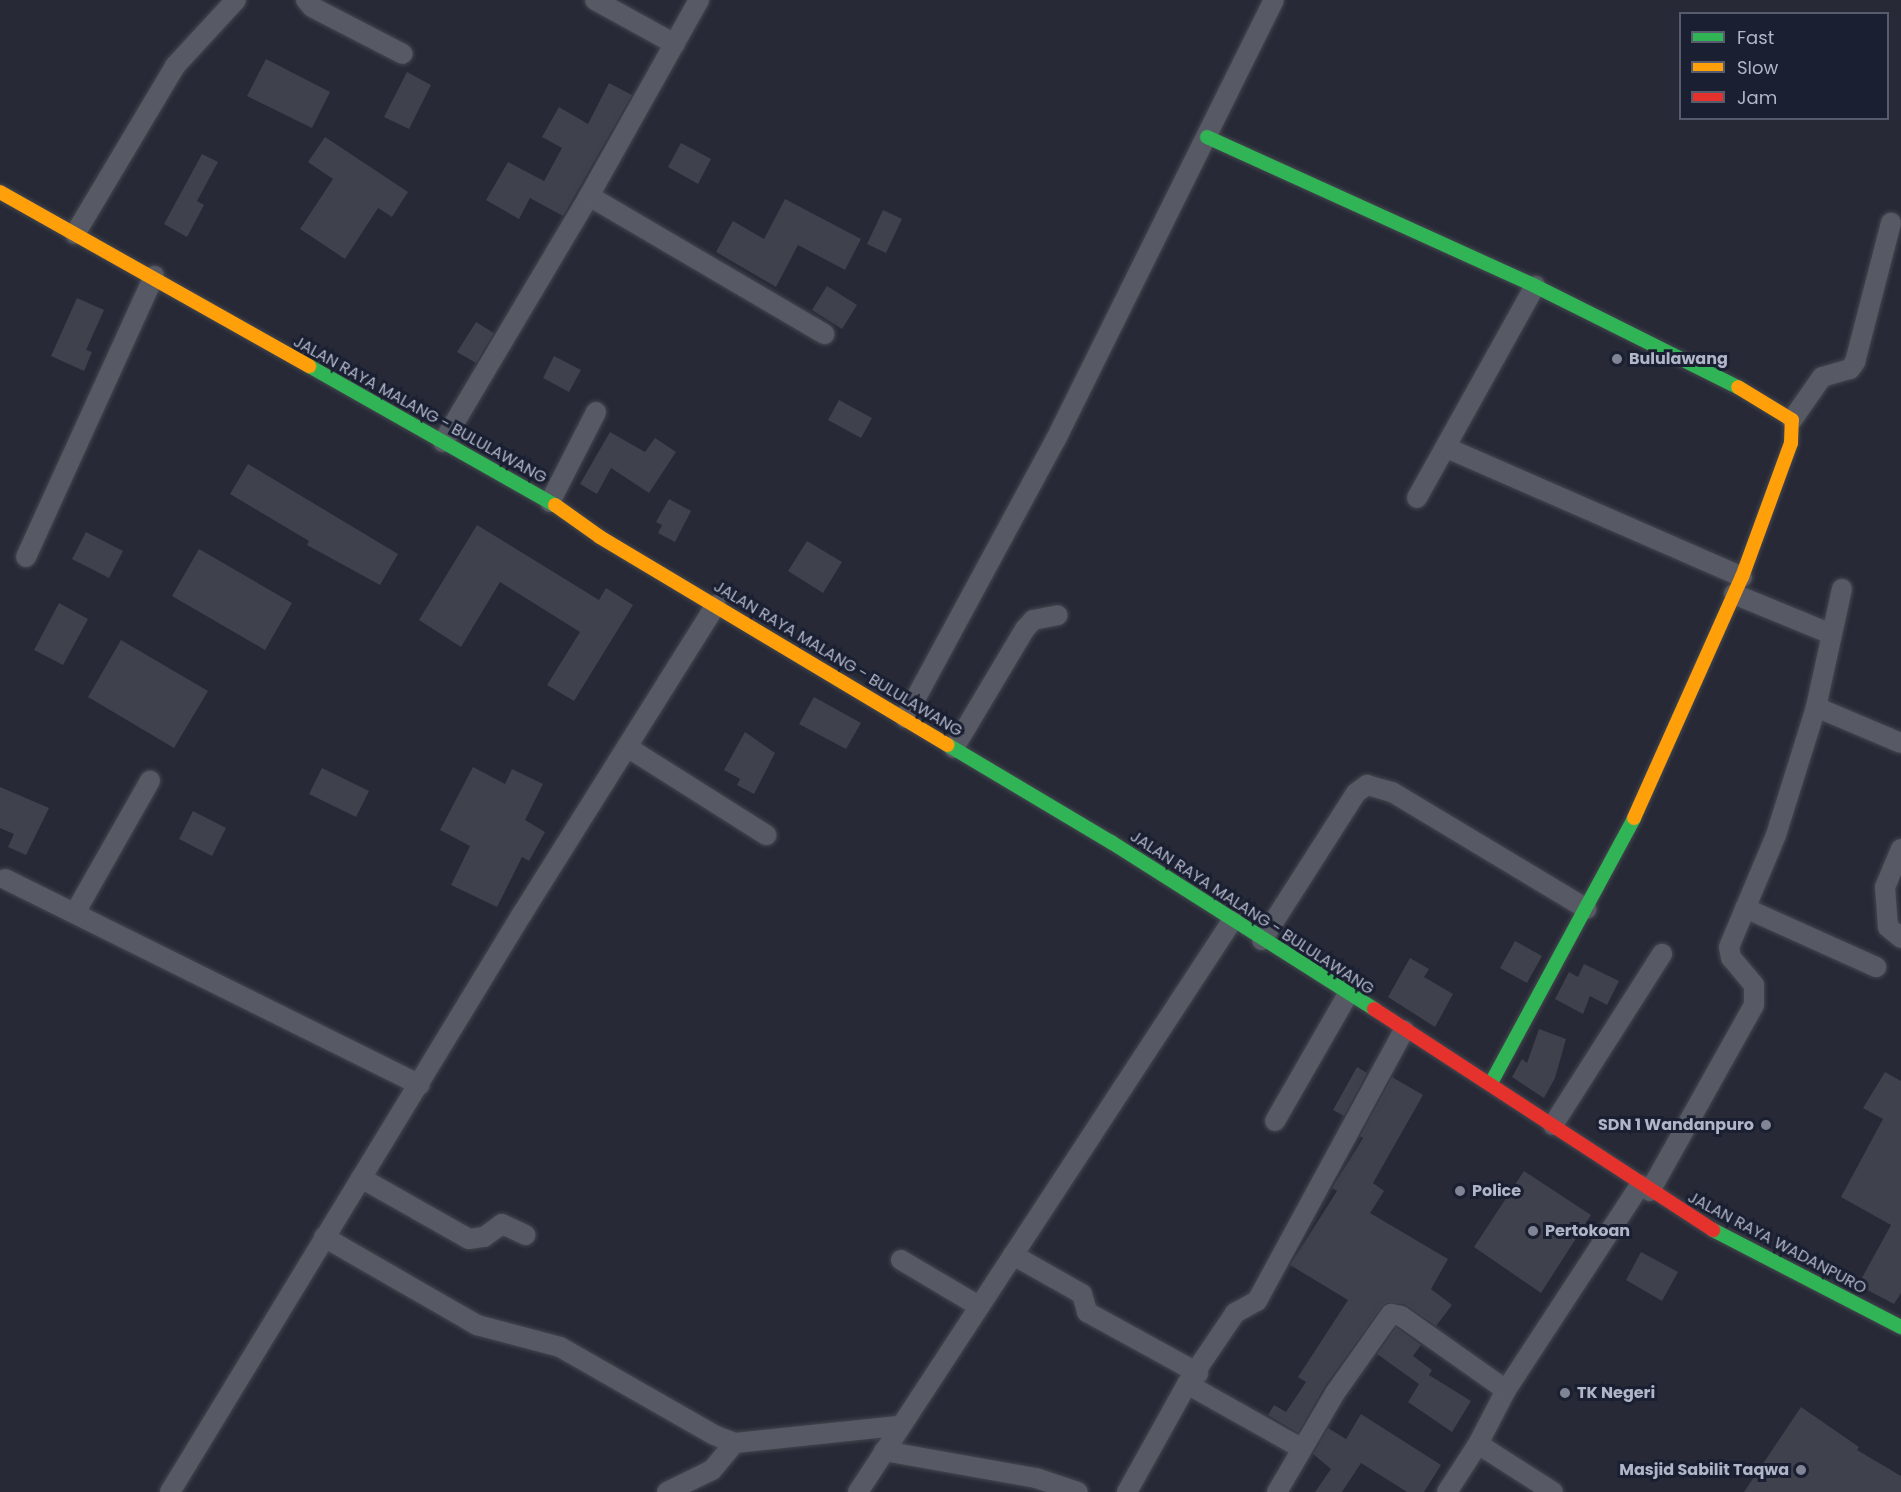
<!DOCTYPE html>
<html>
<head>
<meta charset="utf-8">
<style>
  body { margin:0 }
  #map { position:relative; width:1901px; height:1492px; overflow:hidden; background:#272a36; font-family:Poppins,sans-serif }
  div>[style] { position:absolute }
  .building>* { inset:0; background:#3f414c }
  .roads { filter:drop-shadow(0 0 2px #43464f) drop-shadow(0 0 2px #43464f) }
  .street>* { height:20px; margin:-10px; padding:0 10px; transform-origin:10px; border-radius:10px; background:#575a64 }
  .fast>* { height:14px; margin:-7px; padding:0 7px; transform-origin:7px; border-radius:7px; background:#30b455 }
  .slow>* { height:14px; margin:-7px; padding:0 7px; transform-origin:7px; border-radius:7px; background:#ff9f0a }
  .jam>* { height:14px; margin:-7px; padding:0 7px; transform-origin:7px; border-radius:7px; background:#e5322d }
  .dots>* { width:16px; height:16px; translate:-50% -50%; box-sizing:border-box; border:3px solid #1a1f31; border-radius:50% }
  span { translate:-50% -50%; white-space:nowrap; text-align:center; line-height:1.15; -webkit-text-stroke:6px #1a1f31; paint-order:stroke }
  .poi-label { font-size:16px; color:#b0b5c8; font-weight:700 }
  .left { translate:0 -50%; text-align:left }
  .right { translate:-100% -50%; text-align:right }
  .street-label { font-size:16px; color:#b0b5c8 }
  .legend { position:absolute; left:1679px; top:12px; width:210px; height:108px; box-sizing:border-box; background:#1a1f31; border:2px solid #565b6d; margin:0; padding:8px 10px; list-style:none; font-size:18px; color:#b0b5c8 }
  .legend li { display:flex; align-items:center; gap:12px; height:30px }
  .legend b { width:30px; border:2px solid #565b6d }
</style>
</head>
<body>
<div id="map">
  <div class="building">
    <div style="clip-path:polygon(266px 59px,330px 92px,312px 128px,247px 96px)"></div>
    <div style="clip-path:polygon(407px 72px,431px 85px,409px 129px,384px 117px)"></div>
    <div style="clip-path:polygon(609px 83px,632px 95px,563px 216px,530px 198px,519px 219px,486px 200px,508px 162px,544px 181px,562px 148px,542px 137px,559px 107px,588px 124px)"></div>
    <div style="clip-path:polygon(325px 137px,408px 192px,392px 217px,378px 208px,345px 259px,300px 229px,333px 179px,308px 162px)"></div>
    <div style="clip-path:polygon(681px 143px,711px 159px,698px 184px,668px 167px)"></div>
    <div style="clip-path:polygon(202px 154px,218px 162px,197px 201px,204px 205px,187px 237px,164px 224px)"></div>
    <div style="clip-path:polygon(785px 199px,861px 239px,845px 270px,798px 245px,776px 287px,716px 252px,733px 221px,764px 239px)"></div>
    <div style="clip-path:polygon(883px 210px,902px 219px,886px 253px,867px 244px)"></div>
    <div style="clip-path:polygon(827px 286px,857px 305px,842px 329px,812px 310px)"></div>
    <div style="clip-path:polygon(77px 298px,104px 310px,86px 350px,92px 352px,84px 371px,51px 356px)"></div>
    <div style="clip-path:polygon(476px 322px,494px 333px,476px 363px,457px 352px)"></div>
    <div style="clip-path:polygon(554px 356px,581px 370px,569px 392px,543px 378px)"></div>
    <div style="clip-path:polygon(839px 400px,872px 418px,861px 438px,828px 420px)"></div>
    <div style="clip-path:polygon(610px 432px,645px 452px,655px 438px,676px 452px,649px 493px,611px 468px,597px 494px,580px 484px)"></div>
    <div style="clip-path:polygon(248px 464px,398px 554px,380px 585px,307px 545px,309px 541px,230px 494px)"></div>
    <div style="clip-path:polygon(669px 499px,691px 511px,675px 542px,658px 533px,662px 525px,656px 522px)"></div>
    <div style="clip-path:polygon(477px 525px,599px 600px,606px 588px,633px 605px,574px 701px,547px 685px,580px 632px,500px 582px,461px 647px,419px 620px)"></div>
    <div style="clip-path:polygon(86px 532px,123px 551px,109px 578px,72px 559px)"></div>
    <div style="clip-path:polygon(807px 541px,842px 562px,823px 593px,788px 571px)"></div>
    <div style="clip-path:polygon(199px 549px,292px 603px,265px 650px,172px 596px)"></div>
    <div style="clip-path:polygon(59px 603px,88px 619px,63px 665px,34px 650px)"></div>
    <div style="clip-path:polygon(121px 640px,208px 691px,174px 748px,88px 697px)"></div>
    <div style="clip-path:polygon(814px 697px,861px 723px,846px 749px,799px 724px)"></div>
    <div style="clip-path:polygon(745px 732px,775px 753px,754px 794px,737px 785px,740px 779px,724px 770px)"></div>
    <div style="clip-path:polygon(473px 767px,505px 784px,512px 769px,543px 784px,525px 820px,545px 832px,529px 861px,522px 857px,497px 907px,451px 885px,470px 846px,440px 830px)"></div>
    <div style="clip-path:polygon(322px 768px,369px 791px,356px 817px,309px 794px)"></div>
    <div style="clip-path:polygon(0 787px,49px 808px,26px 855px,8px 847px,14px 834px,0 828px)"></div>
    <div style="clip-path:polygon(193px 811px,226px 828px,212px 856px,179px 839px)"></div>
    <div style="clip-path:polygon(1515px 941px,1542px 956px,1527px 983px,1500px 968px)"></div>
    <div style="clip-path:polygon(1410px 958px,1429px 969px,1424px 977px,1453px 994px,1435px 1027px,1388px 997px)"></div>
    <div style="clip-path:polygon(1584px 964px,1619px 981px,1607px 1005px,1590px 996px,1583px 1014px,1555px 999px,1569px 972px,1578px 977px)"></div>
    <div style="clip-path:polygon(1539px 1029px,1566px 1039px,1555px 1078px,1544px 1098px,1512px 1077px,1522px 1059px,1527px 1063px)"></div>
    <div style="clip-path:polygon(1357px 1067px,1367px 1073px,1344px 1116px,1333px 1110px)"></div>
    <div style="clip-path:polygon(1885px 1072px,1901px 1081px,1901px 1293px,1894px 1304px,1858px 1285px,1891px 1225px,1841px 1197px,1883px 1119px,1863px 1108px)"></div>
    <div style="clip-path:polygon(1392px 1077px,1423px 1095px,1373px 1183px,1384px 1191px,1370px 1213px,1448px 1259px,1431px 1289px,1452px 1305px,1436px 1326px,1404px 1304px,1387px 1303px,1382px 1307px,1325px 1386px,1298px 1433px,1268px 1415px,1274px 1405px,1286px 1412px,1306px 1382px,1298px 1377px,1348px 1300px,1290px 1265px,1337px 1191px,1332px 1188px,1363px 1138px,1360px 1136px)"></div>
    <div style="clip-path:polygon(1524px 1171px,1591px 1215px,1541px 1293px,1474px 1247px)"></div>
    <div style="clip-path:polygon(1641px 1252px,1678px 1272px,1662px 1301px,1626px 1280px)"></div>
    <div style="clip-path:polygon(1396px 1327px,1421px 1345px,1413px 1356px,1432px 1370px,1429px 1375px,1471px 1401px,1452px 1432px,1408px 1402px,1419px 1384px,1377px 1354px)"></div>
    <div style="clip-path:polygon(1801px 1407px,1859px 1447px,1857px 1450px,1901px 1476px,1901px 1492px,1744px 1492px)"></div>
    <div style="clip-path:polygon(1361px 1414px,1441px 1465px,1424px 1492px,1407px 1492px,1361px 1463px,1342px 1492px,1315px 1492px,1331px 1469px,1313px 1454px,1328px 1428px,1346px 1439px)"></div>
  </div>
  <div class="roads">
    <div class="street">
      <div style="left:306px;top:0;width:9px;rotate:49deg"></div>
      <div style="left:312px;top:7px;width:102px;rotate:27.3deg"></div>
      <div style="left:595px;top:0;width:91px;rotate:28.8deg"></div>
      <div style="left:589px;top:196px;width:273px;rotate:30.4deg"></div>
      <div style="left:75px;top:234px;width:196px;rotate:-59.2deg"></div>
      <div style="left:175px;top:66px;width:90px;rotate:-47.3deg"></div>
      <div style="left:1792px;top:420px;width:52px;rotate:-55.1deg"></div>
      <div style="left:1822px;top:377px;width:29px;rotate:-16deg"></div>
      <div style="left:1850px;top:369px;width:9px;rotate:-54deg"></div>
      <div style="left:1855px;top:362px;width:144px;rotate:-75.5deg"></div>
      <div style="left:443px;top:442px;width:286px;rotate:-59.3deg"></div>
      <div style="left:589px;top:196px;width:225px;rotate:-60.7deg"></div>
      <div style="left:1447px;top:448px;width:322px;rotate:23.6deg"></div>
      <div style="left:1417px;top:498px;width:243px;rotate:-60.9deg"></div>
      <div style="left:550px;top:502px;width:101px;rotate:-62.9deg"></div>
      <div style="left:26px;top:557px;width:309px;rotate:-65.5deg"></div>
      <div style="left:1734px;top:594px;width:105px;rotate:22.4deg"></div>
      <div style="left:1816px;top:707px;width:92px;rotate:23deg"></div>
      <div style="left:905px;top:718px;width:317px;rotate:-61.6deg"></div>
      <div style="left:1056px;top:439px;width:490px;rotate:-63.6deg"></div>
      <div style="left:627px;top:747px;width:165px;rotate:32.3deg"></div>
      <div style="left:954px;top:748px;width:139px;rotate:-59.2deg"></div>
      <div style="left:1025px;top:629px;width:12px;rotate:-48deg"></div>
      <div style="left:1033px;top:620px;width:25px;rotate:-11deg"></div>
      <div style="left:1901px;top:849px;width:41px;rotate:112.8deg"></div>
      <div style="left:1885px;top:887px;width:40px;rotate:85.7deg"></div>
      <div style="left:1888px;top:927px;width:17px;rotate:40deg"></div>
      <div style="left:5px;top:879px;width:463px;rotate:26.4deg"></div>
      <div style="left:1745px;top:908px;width:144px;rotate:24.2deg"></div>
      <div style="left:76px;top:911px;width:150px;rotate:-60.4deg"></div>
      <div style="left:1262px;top:940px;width:174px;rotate:-57.4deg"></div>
      <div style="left:1356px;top:793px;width:14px;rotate:-36deg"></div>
      <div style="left:1367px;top:785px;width:26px;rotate:16deg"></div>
      <div style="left:1392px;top:792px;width:227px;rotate:31deg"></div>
      <div style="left:1275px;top:1121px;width:146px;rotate:-60.1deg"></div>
      <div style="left:1553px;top:1125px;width:203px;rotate:-57.5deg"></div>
      <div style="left:361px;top:1178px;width:124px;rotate:29.5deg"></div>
      <div style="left:469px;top:1239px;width:15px;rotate:-8deg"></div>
      <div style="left:484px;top:1237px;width:22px;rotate:-36deg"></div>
      <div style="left:502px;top:1224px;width:26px;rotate:25deg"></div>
      <div style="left:1650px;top:1191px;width:213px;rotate:-60.8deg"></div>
      <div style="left:1754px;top:1005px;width:20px;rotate:-90deg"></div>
      <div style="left:1754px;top:985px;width:35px;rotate:-130deg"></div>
      <div style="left:1731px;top:958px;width:11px;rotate:-100deg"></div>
      <div style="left:1729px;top:947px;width:121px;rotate:-67.2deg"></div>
      <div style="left:1776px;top:835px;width:134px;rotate:-72.6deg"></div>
      <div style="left:1816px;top:707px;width:121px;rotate:-77.6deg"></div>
      <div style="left:324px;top:1237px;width:177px;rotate:29.9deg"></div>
      <div style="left:477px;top:1325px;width:86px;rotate:14.8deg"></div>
      <div style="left:560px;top:1347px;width:177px;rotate:29.7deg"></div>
      <div style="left:714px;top:1435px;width:22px;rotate:21deg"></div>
      <div style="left:735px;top:1443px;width:164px;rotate:-6deg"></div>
      <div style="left:1013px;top:1255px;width:79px;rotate:29.5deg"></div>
      <div style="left:1082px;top:1294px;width:19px;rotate:74deg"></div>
      <div style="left:1087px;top:1312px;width:127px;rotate:28.8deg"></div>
      <div style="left:901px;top:1260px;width:88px;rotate:30.6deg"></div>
      <div style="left:1187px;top:1384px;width:131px;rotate:29.3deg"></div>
      <div style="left:1478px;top:1444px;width:89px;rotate:32.6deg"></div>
      <div style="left:884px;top:1451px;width:154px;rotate:10.1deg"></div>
      <div style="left:1036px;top:1478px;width:44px;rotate:18.4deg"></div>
      <div style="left:170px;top:1492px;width:677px;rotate:-58.66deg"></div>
      <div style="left:522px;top:914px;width:365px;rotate:-57.9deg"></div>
      <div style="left:667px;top:1492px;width:50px;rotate:-26.1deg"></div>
      <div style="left:712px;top:1470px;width:35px;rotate:-50deg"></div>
      <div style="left:858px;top:1492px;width:683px;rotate:-56.78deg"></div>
      <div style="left:1127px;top:1492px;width:124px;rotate:-60.9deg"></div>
      <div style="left:1187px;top:1384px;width:86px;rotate:-55.9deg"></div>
      <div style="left:1235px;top:1313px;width:25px;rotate:-29deg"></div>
      <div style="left:1257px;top:1301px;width:308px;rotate:-61.5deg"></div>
      <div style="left:1277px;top:1492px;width:115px;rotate:-59.6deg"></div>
      <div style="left:1335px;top:1393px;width:97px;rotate:-54.7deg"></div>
      <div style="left:1391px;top:1314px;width:10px;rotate:11deg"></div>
      <div style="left:1401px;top:1316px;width:128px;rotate:35.2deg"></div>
      <div style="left:1447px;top:1492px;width:57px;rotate:-57.1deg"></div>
      <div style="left:1478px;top:1444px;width:61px;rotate:-62.6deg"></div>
      <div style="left:1506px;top:1390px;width:245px;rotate:-56.8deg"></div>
    </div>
    <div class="fast">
      <div style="left:1207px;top:137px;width:360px;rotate:24.4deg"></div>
      <div style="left:1535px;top:286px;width:227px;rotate:26.5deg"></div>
      <div style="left:309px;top:366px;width:283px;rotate:29.5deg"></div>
      <div style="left:948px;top:745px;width:190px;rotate:30.8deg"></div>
      <div style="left:1111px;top:842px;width:312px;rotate:32.4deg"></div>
      <div style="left:1491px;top:1083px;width:301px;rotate:-61.6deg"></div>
      <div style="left:1713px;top:1230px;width:212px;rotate:27.3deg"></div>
    </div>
    <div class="slow">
      <div style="left:0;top:192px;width:355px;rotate:29.4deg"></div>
      <div style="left:555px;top:505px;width:55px;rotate:35.4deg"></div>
      <div style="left:600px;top:537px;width:405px;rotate:30.9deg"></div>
      <div style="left:1634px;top:818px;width:264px;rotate:-65.9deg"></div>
      <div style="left:1742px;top:577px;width:143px;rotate:-69.9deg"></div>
      <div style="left:1791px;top:443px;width:23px;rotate:-88deg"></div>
      <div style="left:1792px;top:420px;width:63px;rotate:-148.6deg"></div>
    </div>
    <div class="jam">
      <div style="left:1374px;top:1009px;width:405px;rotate:33.1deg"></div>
    </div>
  </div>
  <div class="dots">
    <div style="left:1617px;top:359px;background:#808495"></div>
    <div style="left:1766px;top:1125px;background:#808495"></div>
    <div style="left:1460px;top:1191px;background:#808495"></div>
    <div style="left:1533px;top:1231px;background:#808495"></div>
    <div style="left:1565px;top:1393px;background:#808495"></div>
    <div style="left:1801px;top:1470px;background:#808495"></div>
  </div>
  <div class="poi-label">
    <span class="left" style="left:1629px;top:359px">Bululawang</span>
    <span class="right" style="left:1754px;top:1125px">SDN 1 Wandanpuro</span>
    <span class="left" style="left:1472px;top:1191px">Police</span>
    <span class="left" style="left:1545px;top:1231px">Pertokoan</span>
    <span class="left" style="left:1577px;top:1393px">TK Negeri</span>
    <span class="right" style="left:1789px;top:1470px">Masjid Sabilit Taqwa</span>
  </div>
  <div class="street-label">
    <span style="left:420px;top:410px;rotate:29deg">JALAN RAYA MALANG - BULULAWANG</span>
    <span style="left:838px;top:659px;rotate:31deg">JALAN RAYA MALANG - BULULAWANG</span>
    <span style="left:1252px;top:913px;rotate:33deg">JALAN RAYA MALANG - BULULAWANG</span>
    <span style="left:1777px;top:1243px;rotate:28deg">JALAN RAYA WADANPURO</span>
  </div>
  <ul class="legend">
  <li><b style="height:8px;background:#30b455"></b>Fast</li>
  <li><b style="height:8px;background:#ff9f0a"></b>Slow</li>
  <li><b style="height:8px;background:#e5322d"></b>Jam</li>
  </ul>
</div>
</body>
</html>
